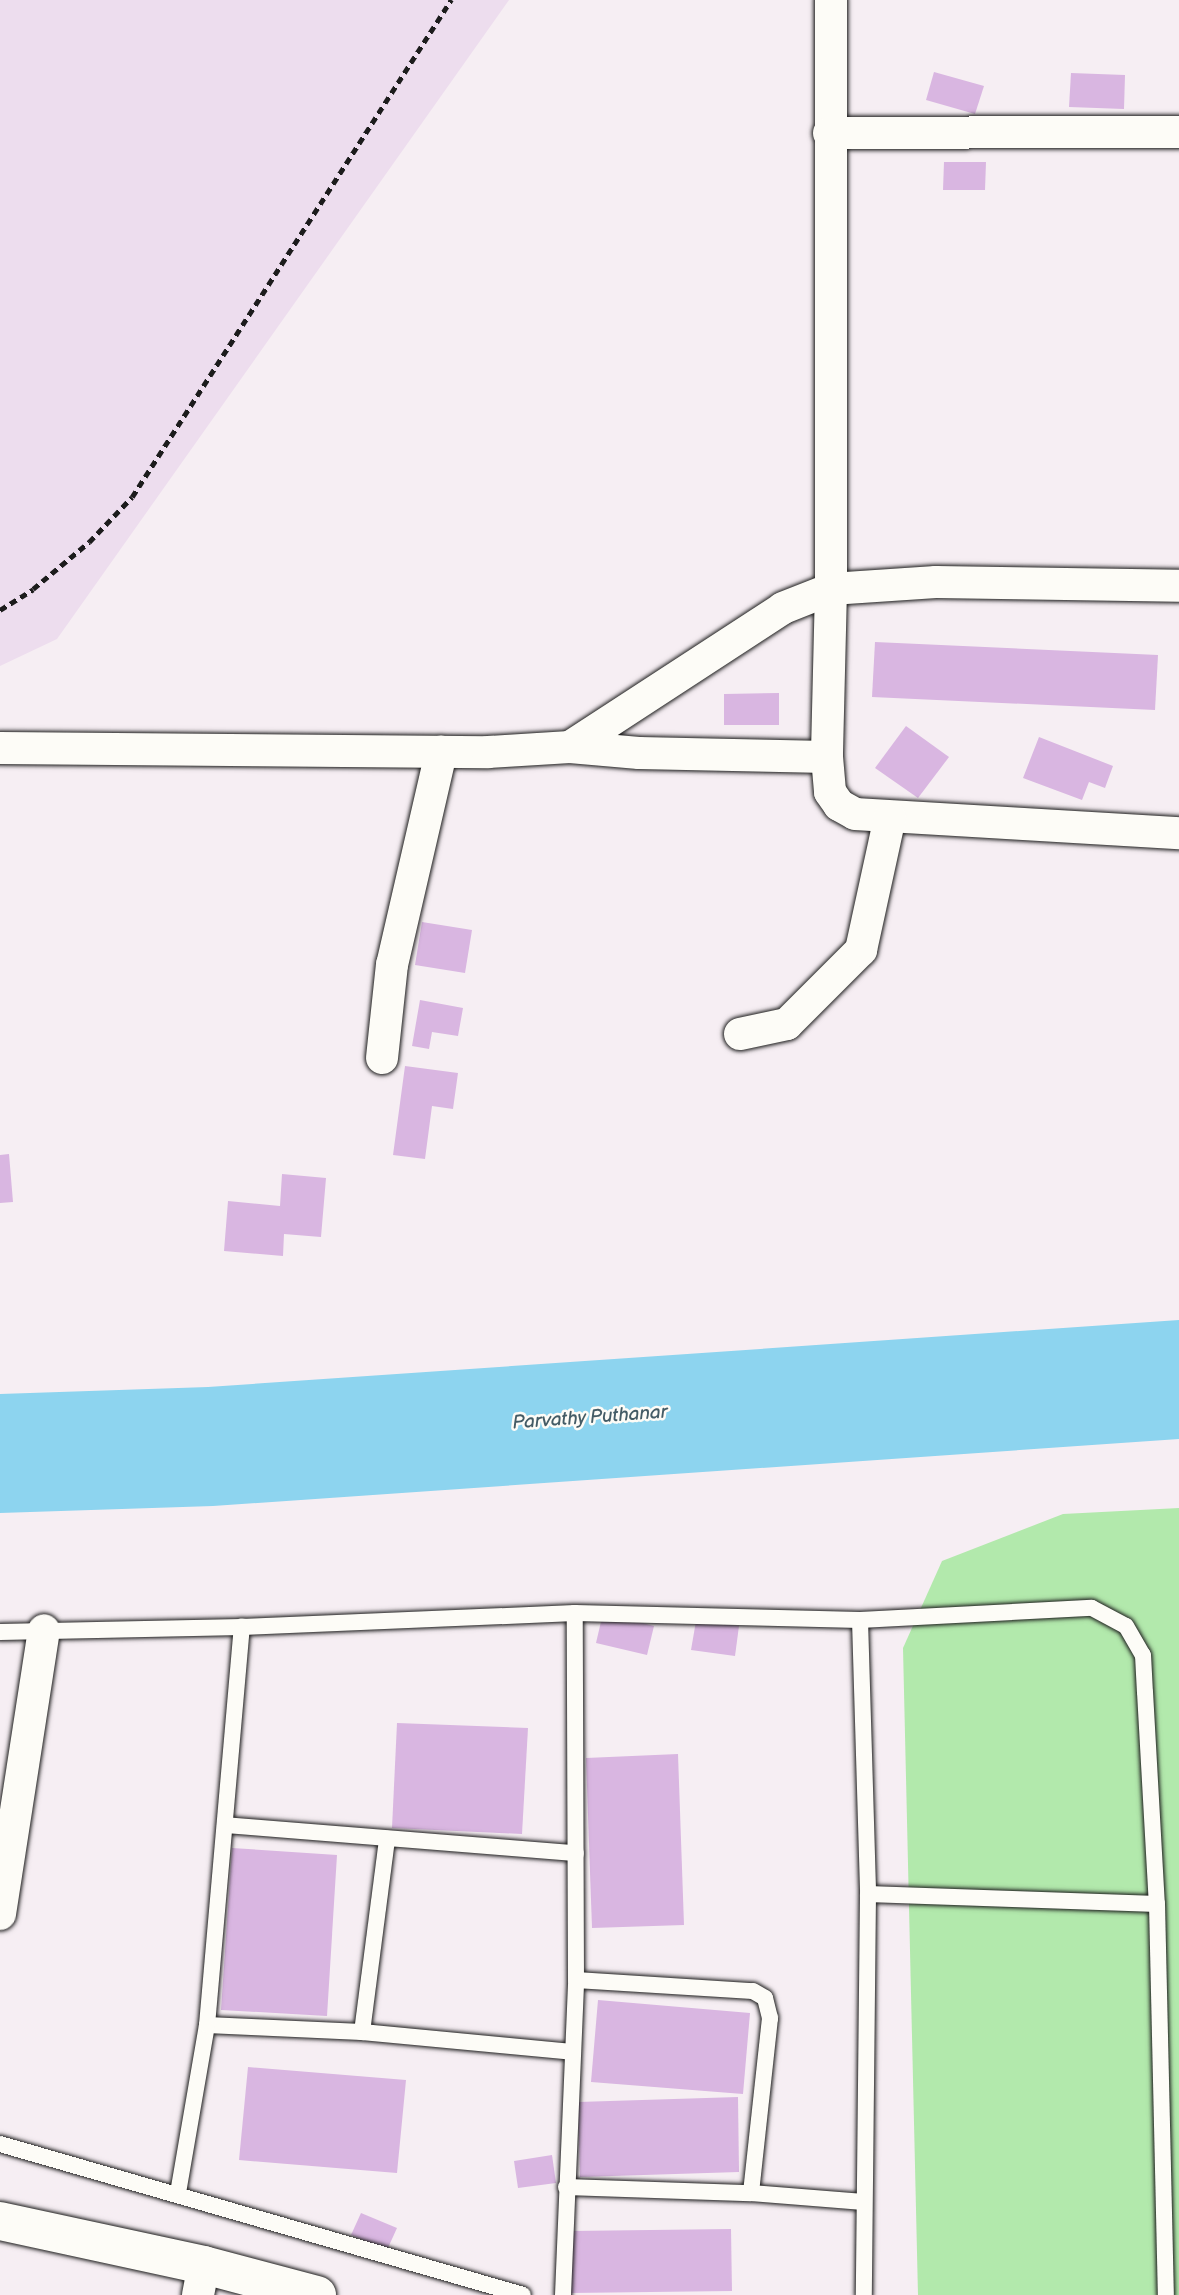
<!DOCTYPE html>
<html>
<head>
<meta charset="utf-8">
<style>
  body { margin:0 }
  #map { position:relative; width:1179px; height:2295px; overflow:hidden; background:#f6eef3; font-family:"Balsamiq Sans",sans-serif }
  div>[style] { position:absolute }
  .built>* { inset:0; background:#edddee }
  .green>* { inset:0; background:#b2e9ac }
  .water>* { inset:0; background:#8dd4ef }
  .building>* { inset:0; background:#d9b6e1 }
  .path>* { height:4.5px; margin-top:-2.25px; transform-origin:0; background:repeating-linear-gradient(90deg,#1c1c1c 0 7px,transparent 0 12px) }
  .roads { filter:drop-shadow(0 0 2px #1c1c1c) drop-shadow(0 0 2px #1c1c1c) }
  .service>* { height:16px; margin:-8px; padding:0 8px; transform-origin:8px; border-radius:8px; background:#fdfcf7 }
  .minor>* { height:32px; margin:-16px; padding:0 16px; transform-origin:16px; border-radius:16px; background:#fdfcf7 }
  .secondary>* { height:38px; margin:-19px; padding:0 19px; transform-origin:19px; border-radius:19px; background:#fdfcf7 }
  span { translate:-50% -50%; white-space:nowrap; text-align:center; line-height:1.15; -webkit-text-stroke:5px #fdfcf7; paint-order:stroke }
  .water-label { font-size:19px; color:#445c66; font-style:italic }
</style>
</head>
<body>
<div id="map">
  <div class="built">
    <div style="clip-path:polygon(0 0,509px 0,57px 639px,0 666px)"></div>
  </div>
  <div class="green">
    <div style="clip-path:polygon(1179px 1508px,1179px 2295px,918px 2295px,903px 1648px,942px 1561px,1063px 1514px)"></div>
  </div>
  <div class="water">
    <div style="clip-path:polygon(1179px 1320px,1179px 1439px,213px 1506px,0 1513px,0 1394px,208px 1387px)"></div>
  </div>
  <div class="building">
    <div style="clip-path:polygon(934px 72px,984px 86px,975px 114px,926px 100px)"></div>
    <div style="clip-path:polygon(1071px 73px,1125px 75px,1124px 109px,1069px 107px)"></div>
    <div style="clip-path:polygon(944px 162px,986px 162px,985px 190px,943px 190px)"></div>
    <div style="clip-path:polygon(875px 642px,1158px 655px,1155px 710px,872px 697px)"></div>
    <div style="clip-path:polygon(779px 693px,779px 725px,724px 725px,724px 694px)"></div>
    <div style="clip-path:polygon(906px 726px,949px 757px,918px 798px,875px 768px)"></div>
    <div style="clip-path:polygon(1039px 737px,1113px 766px,1105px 788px,1089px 782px,1082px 800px,1023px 778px)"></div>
    <div style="clip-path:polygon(422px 922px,472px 930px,465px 973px,415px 965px)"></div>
    <div style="clip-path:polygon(420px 1000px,463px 1008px,458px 1036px,432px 1032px,429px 1049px,412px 1046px)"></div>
    <div style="clip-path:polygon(405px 1066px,458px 1073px,453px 1109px,432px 1106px,425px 1159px,393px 1155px)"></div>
    <div style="clip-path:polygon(9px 1154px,13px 1202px,0 1203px,0 1155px)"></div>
    <div style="clip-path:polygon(282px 1174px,326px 1178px,321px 1237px,284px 1234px,283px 1256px,224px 1251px,228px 1201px,280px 1206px)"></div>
    <div style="clip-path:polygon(603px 1613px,654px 1626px,647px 1655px,596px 1643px)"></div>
    <div style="clip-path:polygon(696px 1621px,739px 1626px,735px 1656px,691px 1650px)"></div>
    <div style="clip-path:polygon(397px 1723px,528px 1728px,522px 1834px,392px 1828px)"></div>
    <div style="clip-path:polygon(678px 1754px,684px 1925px,592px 1928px,586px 1758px)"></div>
    <div style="clip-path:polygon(232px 1848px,337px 1855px,327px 2016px,221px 2010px)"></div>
    <div style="clip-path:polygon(598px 2000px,750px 2013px,743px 2094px,591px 2082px)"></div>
    <div style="clip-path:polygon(248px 2067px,406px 2080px,397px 2173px,239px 2160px)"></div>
    <div style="clip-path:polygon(738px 2097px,739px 2172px,580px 2177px,578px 2102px)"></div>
    <div style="clip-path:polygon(552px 2155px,556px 2183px,518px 2188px,514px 2161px)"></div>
    <div style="clip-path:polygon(361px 2213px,397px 2228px,387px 2250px,351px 2235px)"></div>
    <div style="clip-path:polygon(731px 2229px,732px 2291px,570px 2293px,570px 2231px)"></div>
  </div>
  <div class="path">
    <div style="left:0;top:610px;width:39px;rotate:-32deg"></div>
    <div style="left:33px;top:589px;width:73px;rotate:-40deg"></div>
    <div style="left:89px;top:542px;width:62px;rotate:-46.3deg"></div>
    <div style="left:132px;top:497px;width:591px;rotate:-57.31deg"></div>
  </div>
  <div class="roads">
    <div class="service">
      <div style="left:860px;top:1620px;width:274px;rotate:88.3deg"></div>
      <div style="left:868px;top:1894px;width:401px;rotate:90.6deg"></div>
      <div style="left:0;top:1632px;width:242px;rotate:-1.2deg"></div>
      <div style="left:242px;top:1627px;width:333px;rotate:-2.4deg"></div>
      <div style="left:575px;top:1613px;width:285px;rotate:1.4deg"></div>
      <div style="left:860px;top:1620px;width:232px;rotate:-3deg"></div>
      <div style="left:1092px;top:1608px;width:38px;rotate:28deg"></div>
      <div style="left:1126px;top:1626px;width:34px;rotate:60deg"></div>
      <div style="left:1143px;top:1655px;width:37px;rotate:87deg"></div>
      <div style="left:1145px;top:1692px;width:212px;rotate:86.8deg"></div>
      <div style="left:1157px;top:1904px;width:391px;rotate:88.7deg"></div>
      <div style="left:225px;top:1825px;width:352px;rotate:4.6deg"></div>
      <div style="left:868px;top:1894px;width:289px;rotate:2deg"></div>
      <div style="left:576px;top:1980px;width:177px;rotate:3.6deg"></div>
      <div style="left:753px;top:1991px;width:14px;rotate:30deg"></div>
      <div style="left:765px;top:1998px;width:21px;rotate:76deg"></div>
      <div style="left:770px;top:2018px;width:176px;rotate:96.2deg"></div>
      <div style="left:207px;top:2025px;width:155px;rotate:2.6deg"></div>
      <div style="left:362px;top:2032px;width:211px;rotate:5.4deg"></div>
      <div style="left:362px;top:2032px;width:195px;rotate:-82.6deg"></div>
      <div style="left:0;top:2144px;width:544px;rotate:16.1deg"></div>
      <div style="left:566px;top:2187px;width:185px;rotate:1.9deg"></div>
      <div style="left:751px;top:2193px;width:113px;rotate:4.6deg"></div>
      <div style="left:178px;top:2193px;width:170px;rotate:-80.2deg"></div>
      <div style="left:207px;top:2025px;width:400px;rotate:-85deg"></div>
      <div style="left:563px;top:2295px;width:315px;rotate:-87.6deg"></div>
      <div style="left:576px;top:1980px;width:367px;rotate:-90.2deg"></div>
    </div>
    <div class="minor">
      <div style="left:831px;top:0;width:589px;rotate:90deg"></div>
      <div style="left:831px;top:589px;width:168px;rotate:91.4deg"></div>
      <div style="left:827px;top:757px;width:35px;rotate:85deg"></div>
      <div style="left:830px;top:792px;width:16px;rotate:55deg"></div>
      <div style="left:839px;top:805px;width:18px;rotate:29deg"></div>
      <div style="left:855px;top:814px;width:325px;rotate:3.4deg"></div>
      <div style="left:829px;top:133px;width:350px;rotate:-0.2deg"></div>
      <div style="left:570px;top:747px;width:69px;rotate:5deg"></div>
      <div style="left:639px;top:753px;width:188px;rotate:1.2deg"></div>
      <div style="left:0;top:748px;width:488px;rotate:0.5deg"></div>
      <div style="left:488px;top:752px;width:82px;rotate:-3.5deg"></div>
      <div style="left:570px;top:747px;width:254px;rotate:-33.1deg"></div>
      <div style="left:783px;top:608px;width:52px;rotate:-21.6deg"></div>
      <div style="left:831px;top:589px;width:105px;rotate:-3.8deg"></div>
      <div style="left:936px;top:582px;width:243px;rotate:0.9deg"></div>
      <div style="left:740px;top:1034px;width:48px;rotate:-12deg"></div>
      <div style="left:787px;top:1024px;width:105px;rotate:-45deg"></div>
      <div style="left:861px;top:950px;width:136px;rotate:-77.7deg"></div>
      <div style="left:382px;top:1058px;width:94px;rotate:-83.9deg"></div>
      <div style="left:392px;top:965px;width:219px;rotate:-77deg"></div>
      <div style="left:0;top:1914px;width:287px;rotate:-81.2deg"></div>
      <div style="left:198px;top:2295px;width:31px;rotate:-79deg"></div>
    </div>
    <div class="secondary">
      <div style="left:0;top:2221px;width:209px;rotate:12.2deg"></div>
      <div style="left:204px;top:2265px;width:117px;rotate:14.9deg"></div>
    </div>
  </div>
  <div class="water-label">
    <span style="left:590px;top:1418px;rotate:-4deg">Parvathy Puthanar</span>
  </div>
</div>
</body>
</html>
